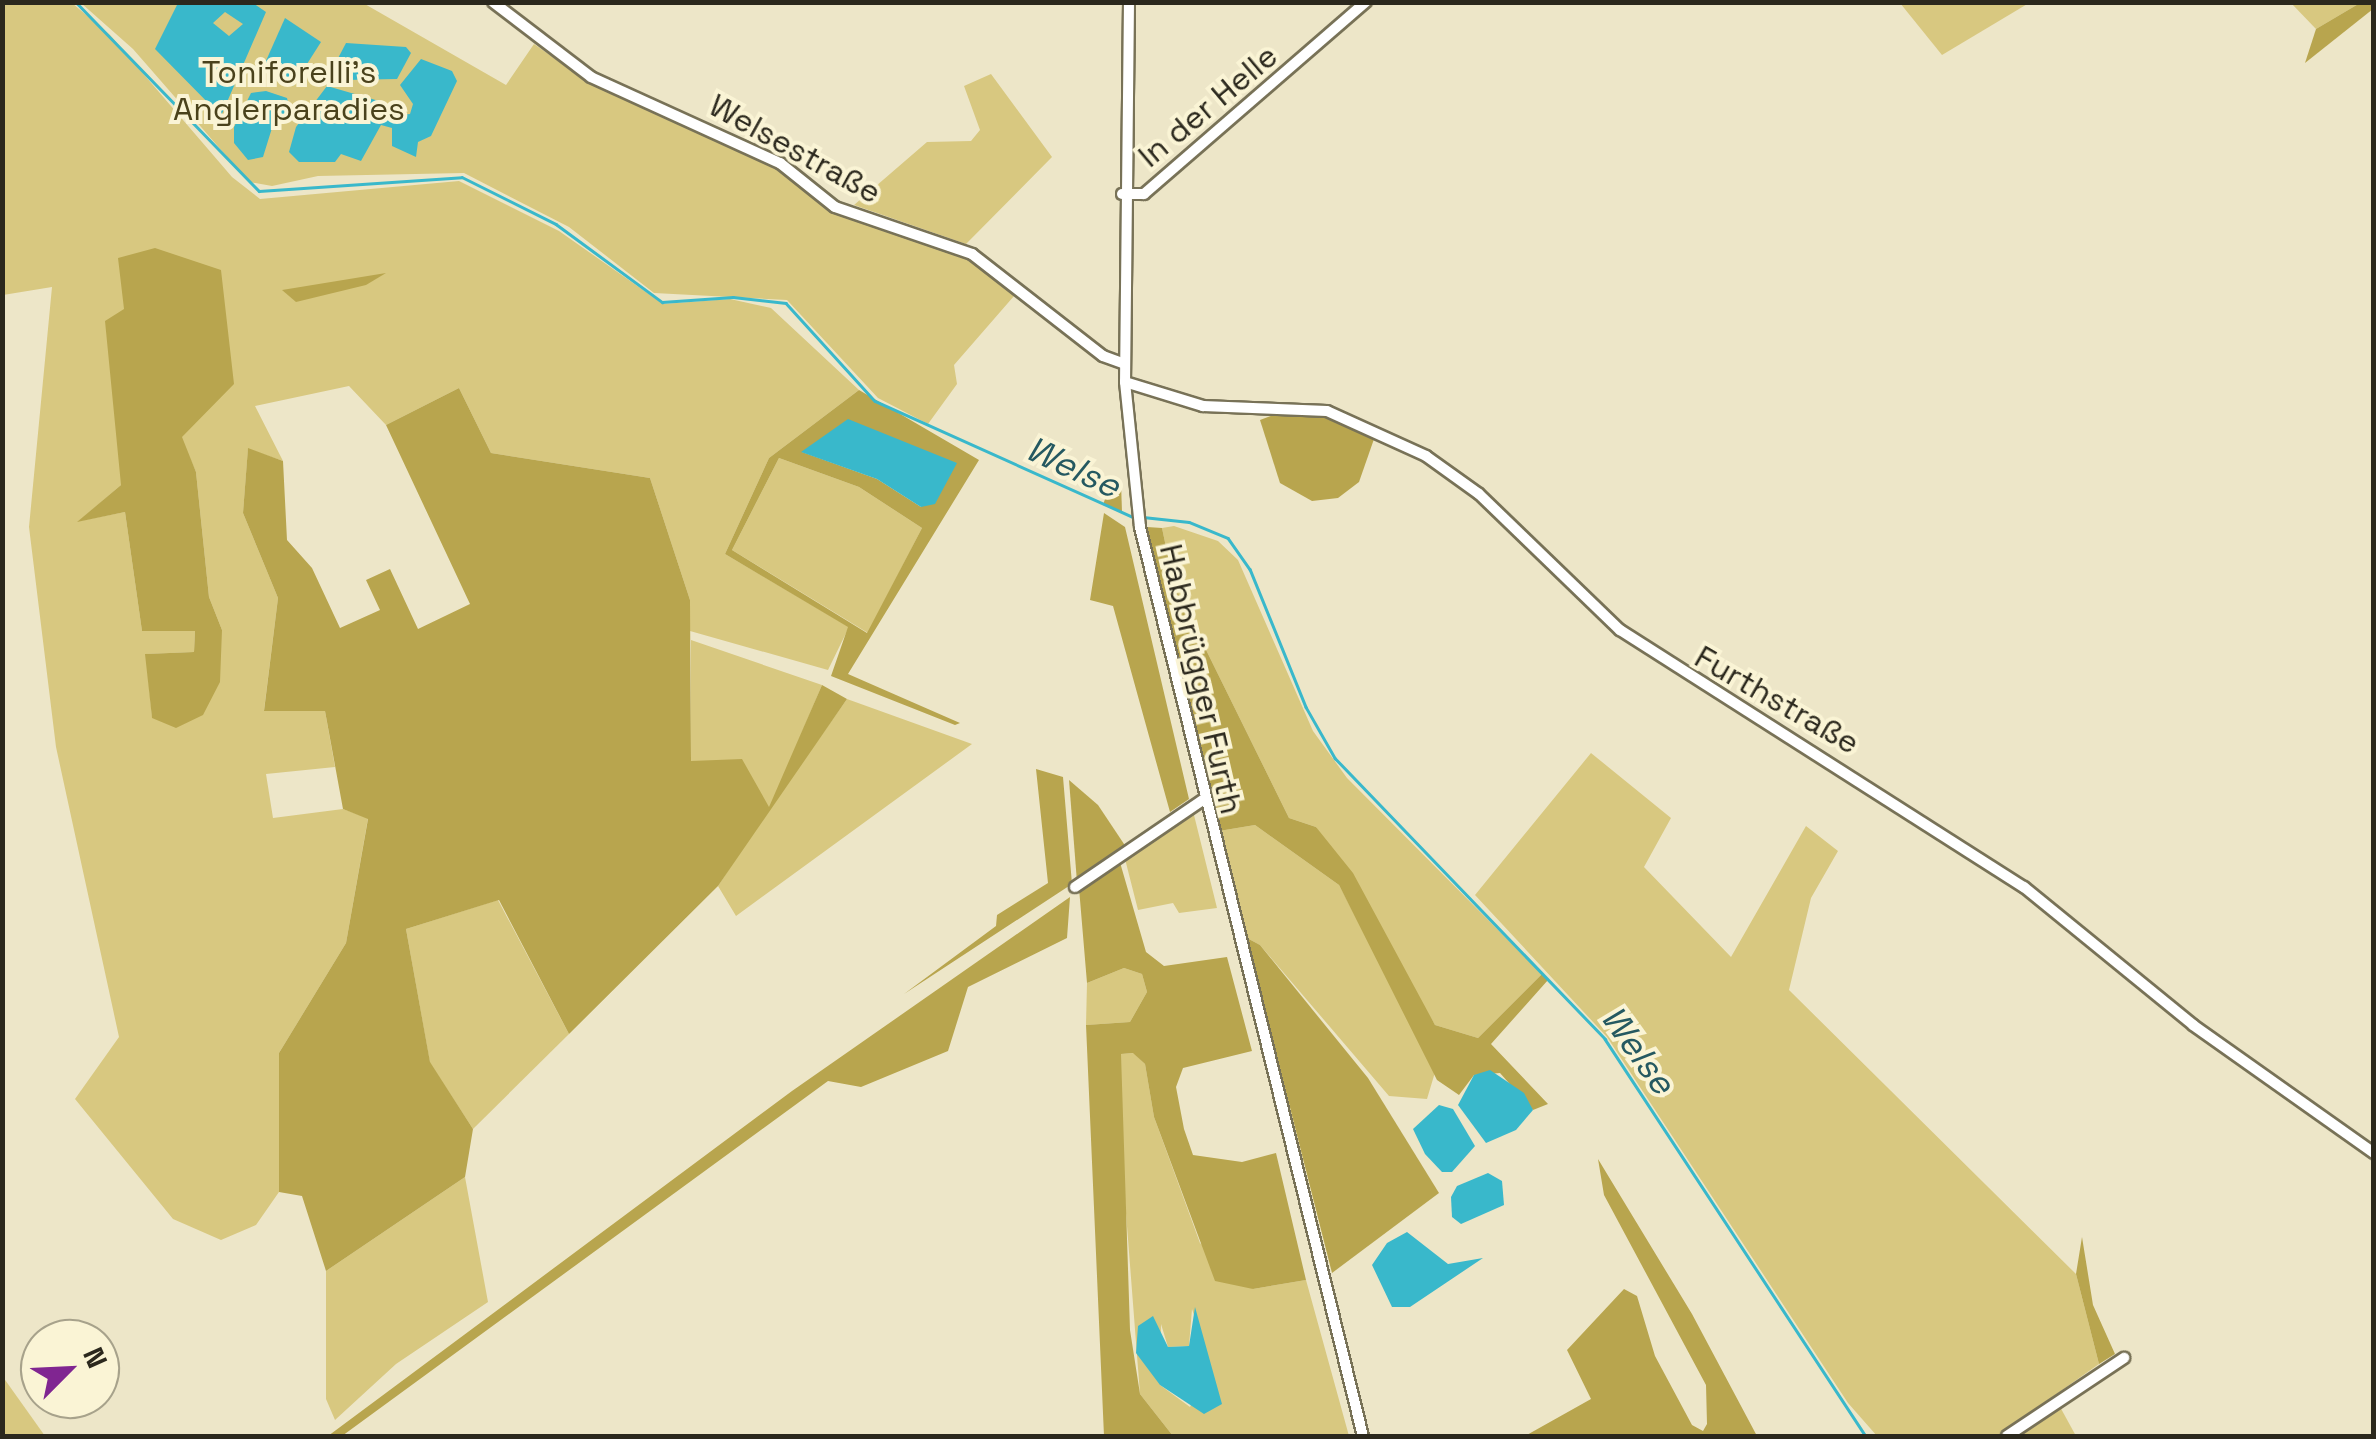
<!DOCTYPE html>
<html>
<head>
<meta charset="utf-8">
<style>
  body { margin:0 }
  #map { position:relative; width:2376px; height:1439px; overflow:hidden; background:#ede6c8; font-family:"Space Grotesk",sans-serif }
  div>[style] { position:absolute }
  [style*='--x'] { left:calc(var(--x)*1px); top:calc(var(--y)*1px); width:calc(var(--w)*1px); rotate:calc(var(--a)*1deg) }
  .green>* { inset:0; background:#d8c880 }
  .forest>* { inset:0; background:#b8a54e }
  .water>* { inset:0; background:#39b8cb }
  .stream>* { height:2.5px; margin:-1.25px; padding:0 1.25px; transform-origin:1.25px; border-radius:1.25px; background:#39b8cb }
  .roads { filter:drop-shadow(2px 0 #787257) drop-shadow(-2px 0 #787257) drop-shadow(0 2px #787257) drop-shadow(0 -2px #787257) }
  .minor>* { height:10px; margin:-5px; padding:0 5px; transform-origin:5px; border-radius:5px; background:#fff }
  span { translate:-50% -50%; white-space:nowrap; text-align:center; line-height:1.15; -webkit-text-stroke:8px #faf4d5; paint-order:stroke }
  .park-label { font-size:32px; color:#4a421c }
  .street-label { font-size:32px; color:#2b281d }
  .water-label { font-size:35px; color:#255961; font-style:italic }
  .frame { position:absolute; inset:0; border:5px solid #2b281d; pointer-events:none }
  .north { position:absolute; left:20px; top:1319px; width:100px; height:100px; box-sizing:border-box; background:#faf4d5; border:2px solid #a7a28b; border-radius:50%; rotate:66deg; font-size:28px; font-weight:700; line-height:40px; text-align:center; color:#2b281d }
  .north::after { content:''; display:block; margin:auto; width:35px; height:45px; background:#802591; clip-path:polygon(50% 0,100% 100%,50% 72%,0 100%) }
</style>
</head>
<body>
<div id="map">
  <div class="green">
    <div style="clip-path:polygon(evenodd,3px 3px,72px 3px,110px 35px,232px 177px,260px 199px,459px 181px,559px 231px,663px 304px,730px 299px,771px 308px,859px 390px,769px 458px,725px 554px,849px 627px,828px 670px,690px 631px,690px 600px,650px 478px,491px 453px,459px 388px,386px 425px,349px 386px,255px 406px,283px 461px,248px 449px,243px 513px,278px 598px,264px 710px,325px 711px,335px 767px,266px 774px,273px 818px,343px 809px,368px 818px,346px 943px,279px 1053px,279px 1192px,256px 1225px,221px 1240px,173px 1219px,75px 1099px,119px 1037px,56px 747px,29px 527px,52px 287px,3px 295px,3px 3px,124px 309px,196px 472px,209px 597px,222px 630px,152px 717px,146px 654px,194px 652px,195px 631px,142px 631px,125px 512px,79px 521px,121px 485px,124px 309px)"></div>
    <div style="clip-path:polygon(81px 3px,363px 3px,506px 85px,534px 44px,587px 81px,777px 169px,831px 211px,972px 257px,1014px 296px,954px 365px,957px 384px,928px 424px,878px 398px,787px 300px,654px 293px,569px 227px,464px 173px,318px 176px,272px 186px,249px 182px,133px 49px)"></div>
    <div style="clip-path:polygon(1900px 3px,2029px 3px,1942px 55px)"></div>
    <div style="clip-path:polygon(2291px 3px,2360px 3px,2316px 29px)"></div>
    <div style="clip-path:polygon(991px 74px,1052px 157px,966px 244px,854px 205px,927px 142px,971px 141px,980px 130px,964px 86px)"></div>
    <div style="clip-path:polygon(779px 458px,859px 487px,922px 528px,868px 633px,732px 550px)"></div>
    <div style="clip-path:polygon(1174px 526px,1218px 541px,1238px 560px,1313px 731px,1347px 778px,1542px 974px,1478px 1038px,1435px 1025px,1316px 827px,1289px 818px,1174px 585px,1162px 528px)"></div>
    <div style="clip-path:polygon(691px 640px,822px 685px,770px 808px,847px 699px,972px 744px,736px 916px,718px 886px,769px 808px,691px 761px)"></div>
    <div style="clip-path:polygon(1591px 753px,1671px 818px,1644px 867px,1731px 957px,1806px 826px,1838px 851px,1811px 898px,1789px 990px,2076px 1274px,2099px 1364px,1997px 1436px,1877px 1436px,1848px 1403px,1607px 1037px,1475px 895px)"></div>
    <div style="clip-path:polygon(1193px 811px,1217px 908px,1179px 913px,1173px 903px,1138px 910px,1124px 855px)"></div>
    <div style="clip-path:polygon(1255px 825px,1339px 885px,1436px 1069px,1427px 1099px,1389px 1096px,1260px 945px,1247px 938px,1219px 831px)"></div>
    <div style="clip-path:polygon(498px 900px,569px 1034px,473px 1129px,430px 1063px,406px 929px)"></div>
    <div style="clip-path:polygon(1124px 968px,1142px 974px,1147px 992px,1130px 1022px,1086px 1025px,1087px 983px)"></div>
    <div style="clip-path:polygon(evenodd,1134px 1053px,1145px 1064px,1154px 1117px,1200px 1243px,1253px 1289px,1306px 1280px,1349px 1436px,1173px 1436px,1140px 1394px,1118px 1110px,1120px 1054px,1134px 1053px,1192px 1309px,1210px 1365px,1190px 1407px,1160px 1385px,1161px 1324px,1168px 1347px,1189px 1346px,1192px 1309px)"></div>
    <div style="clip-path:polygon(465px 1177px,488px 1302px,396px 1364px,335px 1420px,326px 1399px,326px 1271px)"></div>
    <div style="clip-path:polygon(3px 1377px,45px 1436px,3px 1436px)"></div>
    <div style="clip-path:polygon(2059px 1405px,2076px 1436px,2014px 1436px)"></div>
  </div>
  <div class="forest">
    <div style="clip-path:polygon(2360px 3px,2373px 3px,2373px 9px,2305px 63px,2316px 29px)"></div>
    <div style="clip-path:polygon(155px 248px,221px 270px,234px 384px,182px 437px,196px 472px,209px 597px,222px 630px,220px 682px,203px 715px,176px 728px,152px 718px,145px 654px,194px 652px,195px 631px,142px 631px,125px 512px,77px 522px,121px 485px,105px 321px,124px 309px,118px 258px)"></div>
    <div style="clip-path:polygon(386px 273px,366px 285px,296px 302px,282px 290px)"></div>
    <div style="clip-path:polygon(459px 388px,491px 453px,650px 478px,690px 600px,691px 761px,742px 759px,769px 807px,822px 685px,847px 699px,718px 886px,569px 1034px,499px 900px,406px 929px,430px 1062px,473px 1129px,465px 1177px,326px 1271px,302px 1196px,279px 1192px,279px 1053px,346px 943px,368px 819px,343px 809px,325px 711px,264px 711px,278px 598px,243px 513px,248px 448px,283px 461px,287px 540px,312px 568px,340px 628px,380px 610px,366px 580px,390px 569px,418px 629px,470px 604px,386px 425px)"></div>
    <div style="clip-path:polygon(evenodd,859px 390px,979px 460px,848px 674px,960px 723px,955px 725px,831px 676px,848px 627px,725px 554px,769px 458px,859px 390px,802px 452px,956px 463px,921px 507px,877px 479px,802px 452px,859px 390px,779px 458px,859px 487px,922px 528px,867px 633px,732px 550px,779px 458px)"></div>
    <div style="clip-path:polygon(1295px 407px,1335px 413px,1374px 439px,1359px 482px,1338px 498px,1312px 501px,1280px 483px,1260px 420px)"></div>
    <div style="clip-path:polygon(1111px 481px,1121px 482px,1122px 512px,1103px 505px)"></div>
    <div style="clip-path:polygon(1104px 513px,1125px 527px,1189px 799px,1170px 812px,1113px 606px,1090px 600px)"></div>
    <div style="clip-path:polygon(1147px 527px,1162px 528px,1174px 585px,1289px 818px,1316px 827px,1353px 873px,1435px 1025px,1478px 1038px,1542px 974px,1548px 980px,1491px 1044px,1548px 1104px,1533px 1110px,1500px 1073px,1474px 1075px,1459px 1095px,1437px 1080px,1339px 885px,1255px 825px,1219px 831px)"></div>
    <div style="clip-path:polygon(1036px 769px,1063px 777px,1072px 884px,904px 994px,996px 926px,997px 915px,1048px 883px)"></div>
    <div style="clip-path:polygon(1069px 780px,1098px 805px,1126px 847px,1077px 882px)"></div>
    <div style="clip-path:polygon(1119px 859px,1146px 952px,1164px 966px,1227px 957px,1252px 1051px,1183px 1068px,1176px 1087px,1184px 1129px,1193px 1155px,1242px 1162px,1276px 1153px,1306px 1280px,1253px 1289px,1215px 1281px,1154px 1117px,1145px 1064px,1133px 1053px,1121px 1054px,1130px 1330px,1140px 1394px,1173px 1436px,1104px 1436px,1086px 1025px,1130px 1022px,1147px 992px,1142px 974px,1124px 968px,1087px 983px,1079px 888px)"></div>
    <div style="clip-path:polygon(1070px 897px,1067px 938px,968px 987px,948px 1051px,861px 1087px,828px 1081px,342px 1436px,328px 1436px,792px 1091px)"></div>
    <div style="clip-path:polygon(1247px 938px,1260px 945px,1368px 1078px,1439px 1193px,1332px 1273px)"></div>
    <div style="clip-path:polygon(1598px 1159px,1692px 1314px,1757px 1436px,1525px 1436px,1591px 1399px,1567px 1350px,1624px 1289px,1637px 1296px,1655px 1356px,1692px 1425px,1703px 1431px,1707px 1424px,1706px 1385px,1604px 1195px)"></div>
    <div style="clip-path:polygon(2082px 1237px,2093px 1305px,2115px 1354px,2099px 1364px,2076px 1274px)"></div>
  </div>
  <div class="water">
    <div style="clip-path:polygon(evenodd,178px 3px,253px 3px,266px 12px,221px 116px,155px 49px,178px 3px,225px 12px,243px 24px,229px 36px,213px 23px,225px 12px)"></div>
    <div style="clip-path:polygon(285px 18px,321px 42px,293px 86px,274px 79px,265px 63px)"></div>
    <div style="clip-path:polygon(346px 43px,406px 47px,411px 53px,397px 79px,345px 80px,335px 64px)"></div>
    <div style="clip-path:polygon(421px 59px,452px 71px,457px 81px,431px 136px,418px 142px,416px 157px,392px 146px,392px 128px,381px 125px,361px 161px,341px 154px,335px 162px,299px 162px,289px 152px,296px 127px,327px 86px,379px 101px,385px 117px,410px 114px,413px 104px,400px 85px)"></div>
    <div style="clip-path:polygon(266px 91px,287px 98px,290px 110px,272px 128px,263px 157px,248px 160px,234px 143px,234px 127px,251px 93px)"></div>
    <div style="clip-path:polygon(848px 419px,957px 463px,935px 504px,921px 507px,877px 479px,801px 452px)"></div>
    <div style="clip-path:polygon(1490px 1070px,1524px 1093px,1533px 1110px,1516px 1130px,1486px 1143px,1458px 1105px,1474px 1075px)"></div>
    <div style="clip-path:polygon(1439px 1105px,1453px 1109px,1475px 1146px,1452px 1172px,1442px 1172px,1425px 1154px,1413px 1129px)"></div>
    <div style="clip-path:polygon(1488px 1173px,1502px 1181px,1504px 1205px,1461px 1224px,1452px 1217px,1451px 1197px,1457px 1186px)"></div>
    <div style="clip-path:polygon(1407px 1232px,1448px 1264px,1483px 1258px,1410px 1307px,1392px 1307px,1372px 1265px,1387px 1243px)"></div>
    <div style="clip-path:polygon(1195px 1307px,1222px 1404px,1204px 1414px,1160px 1385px,1136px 1353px,1138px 1326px,1153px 1316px,1168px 1347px,1189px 1346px)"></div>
  </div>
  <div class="stream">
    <div style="--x:76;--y:2;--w:263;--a:45.9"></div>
    <div style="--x:259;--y:191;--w:203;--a:-3.9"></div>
    <div style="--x:462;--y:177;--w:105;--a:26.6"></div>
    <div style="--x:556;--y:224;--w:132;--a:36.3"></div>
    <div style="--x:662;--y:302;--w:71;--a:-4"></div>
    <div style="--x:733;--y:297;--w:53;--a:6.5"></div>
    <div style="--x:786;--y:303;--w:132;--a:47.8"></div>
    <div style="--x:875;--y:401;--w:285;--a:24.2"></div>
    <div style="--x:1143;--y:517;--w:46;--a:6.2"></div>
    <div style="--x:1189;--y:522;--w:42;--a:22.3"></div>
    <div style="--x:1228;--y:538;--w:38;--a:55"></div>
    <div style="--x:1250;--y:569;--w:149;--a:67.9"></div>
    <div style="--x:1306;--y:707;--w:59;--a:60.4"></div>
    <div style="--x:1335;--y:758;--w:390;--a:46.1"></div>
    <div style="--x:1605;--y:1039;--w:475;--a:56.7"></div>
  </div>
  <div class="roads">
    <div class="minor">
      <div style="--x:493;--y:2;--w:123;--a:37.4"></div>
      <div style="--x:591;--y:77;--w:208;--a:24.5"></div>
      <div style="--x:780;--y:163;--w:70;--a:38.7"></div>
      <div style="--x:835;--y:207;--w:145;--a:18.9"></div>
      <div style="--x:972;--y:254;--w:166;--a:37.9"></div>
      <div style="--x:1103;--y:356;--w:23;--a:20"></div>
      <div style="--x:1129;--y:2;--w:380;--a:90.6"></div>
      <div style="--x:1125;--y:382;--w:146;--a:84.1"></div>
      <div style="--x:1140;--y:527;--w:936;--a:76.22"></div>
      <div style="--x:1122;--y:194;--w:22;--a:0"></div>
      <div style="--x:1144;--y:194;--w:294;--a:-40.9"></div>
      <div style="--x:1125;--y:382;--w:82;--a:17.1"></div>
      <div style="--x:1203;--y:406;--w:124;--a:2.3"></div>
      <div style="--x:1327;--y:411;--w:109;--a:24.4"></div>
      <div style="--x:1426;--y:456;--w:65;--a:35.6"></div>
      <div style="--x:1479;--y:494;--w:196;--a:44"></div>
      <div style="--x:1620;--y:630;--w:479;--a:32.5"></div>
      <div style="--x:2024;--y:887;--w:218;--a:39.2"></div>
      <div style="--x:2193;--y:1025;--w:222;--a:35.3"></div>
      <div style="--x:1075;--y:887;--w:156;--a:-34.3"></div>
      <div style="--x:2007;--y:1436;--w:141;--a:-33.7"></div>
    </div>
  </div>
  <div class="park-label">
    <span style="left:289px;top:91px">Toniforelli's<br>Anglerparadies</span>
  </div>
  <div class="street-label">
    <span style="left:1208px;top:106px;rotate:-40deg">In der Helle</span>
    <span style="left:795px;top:149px;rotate:29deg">Welsestraße</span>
    <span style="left:1201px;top:679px;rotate:77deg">Habbrügger Furth</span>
    <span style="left:1777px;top:700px;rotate:30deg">Furthstraße</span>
  </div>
  <div class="water-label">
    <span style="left:1073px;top:467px;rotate:25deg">Welse</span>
    <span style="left:1638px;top:1050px;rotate:54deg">Welse</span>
  </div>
  <div class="frame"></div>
  <div class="north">N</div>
</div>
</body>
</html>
